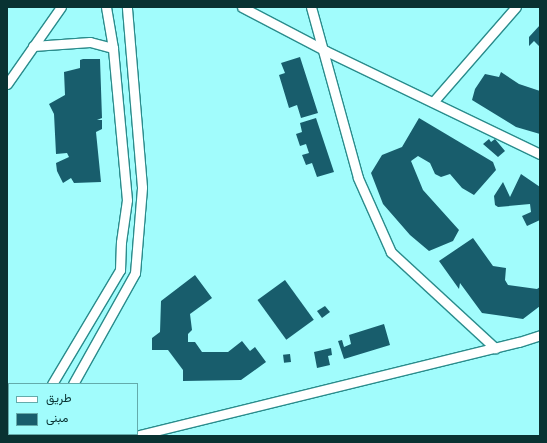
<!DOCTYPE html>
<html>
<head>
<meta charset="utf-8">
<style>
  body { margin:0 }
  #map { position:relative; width:547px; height:443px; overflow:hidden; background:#a1fcfc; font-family:Merriweather,Vazirmatn,serif }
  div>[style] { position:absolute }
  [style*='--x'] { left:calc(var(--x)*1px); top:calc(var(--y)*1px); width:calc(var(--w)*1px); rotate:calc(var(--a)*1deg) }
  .building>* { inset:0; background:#185d6c; transform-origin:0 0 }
  .roads { filter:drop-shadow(1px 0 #2a8c8c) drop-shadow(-1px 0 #2a8c8c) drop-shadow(0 1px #2a8c8c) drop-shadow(0 -1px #2a8c8c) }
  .minor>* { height:9px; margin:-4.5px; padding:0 4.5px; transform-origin:4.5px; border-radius:4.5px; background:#fff }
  span { translate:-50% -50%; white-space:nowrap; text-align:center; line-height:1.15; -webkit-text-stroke:4px #a1fcfc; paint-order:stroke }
  .frame { position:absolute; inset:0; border:8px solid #093232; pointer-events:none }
  .legend { position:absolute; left:8px; top:383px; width:130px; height:52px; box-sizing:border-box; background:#a1fcfc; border:1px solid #64abab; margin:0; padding:5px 7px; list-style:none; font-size:12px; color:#093232 }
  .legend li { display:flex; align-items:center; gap:8px; height:20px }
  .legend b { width:20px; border:1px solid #64abab }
</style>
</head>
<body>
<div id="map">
  <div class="building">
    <div style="clip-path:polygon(540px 25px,540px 47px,534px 41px,529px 46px,529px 37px)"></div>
    <div style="clip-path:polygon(300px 57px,318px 113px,301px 118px,297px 105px,289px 108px,279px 75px,285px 73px,281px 63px)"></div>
    <div style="clip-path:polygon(83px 59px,100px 59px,102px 118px,97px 120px,102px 120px,102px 129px,96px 132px,101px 182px,74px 183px,71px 178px,63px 183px,57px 171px,56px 163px,69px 157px,67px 153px,56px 154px,54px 114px,49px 104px,65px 95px,64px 72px,80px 68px,80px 60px)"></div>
    <div style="clip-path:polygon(501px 72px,519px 84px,540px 91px,540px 134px,516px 127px,472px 100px,475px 89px,485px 74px,499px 77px)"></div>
    <div style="clip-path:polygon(316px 118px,334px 172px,317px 177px,312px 163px,306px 165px,302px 155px,309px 153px,306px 144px,300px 146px,296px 134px,302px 132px,300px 123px)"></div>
    <div style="clip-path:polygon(419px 118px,493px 162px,496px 170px,474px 195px,462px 188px,450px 174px,441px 177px,435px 174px,430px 163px,418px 156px,411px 161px,423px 190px,459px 230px,453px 241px,429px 251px,410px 235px,383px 204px,371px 173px,382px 155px,402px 147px)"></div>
    <div style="clip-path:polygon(489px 139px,491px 142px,495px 139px,505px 151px,498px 157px,483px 144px)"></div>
    <div style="clip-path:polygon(521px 174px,540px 187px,540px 220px,527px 226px,522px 216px,531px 212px,530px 204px,498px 207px,495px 205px,494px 196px,503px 182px,510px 197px)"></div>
    <div style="clip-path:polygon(473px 238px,493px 266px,506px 268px,505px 280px,508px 285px,537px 289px,540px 287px,540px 306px,523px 319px,482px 313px,460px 283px,459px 289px,439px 261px)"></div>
    <div style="clip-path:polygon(195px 275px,212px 298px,190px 314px,192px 330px,188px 334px,188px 342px,195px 342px,202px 352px,228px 352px,242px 341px,250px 351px,255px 347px,266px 362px,241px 380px,183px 381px,183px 370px,168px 350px,152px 350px,152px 338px,160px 332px,161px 301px)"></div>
    <div style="left:285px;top:280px;width:49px;height:34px;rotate:54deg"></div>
    <div style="clip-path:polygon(325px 306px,330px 312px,322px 318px,317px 311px)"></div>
    <div style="clip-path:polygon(384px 324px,390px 345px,344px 359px,338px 341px,342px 340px,344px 347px,351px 344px,349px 335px)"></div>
    <div style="clip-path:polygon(331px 348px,332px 355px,328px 356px,330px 365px,317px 368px,314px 352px)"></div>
    <div style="left:290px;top:354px;width:8px;height:7px;rotate:83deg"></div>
  </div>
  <div class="roads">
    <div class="minor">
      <div style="--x:242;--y:7;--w:93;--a:27.7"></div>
      <div style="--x:324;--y:50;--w:240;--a:25.7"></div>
      <div style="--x:311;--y:7;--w:177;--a:74.6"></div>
      <div style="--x:358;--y:178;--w:81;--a:66"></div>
      <div style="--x:391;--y:252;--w:142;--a:42.7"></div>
      <div style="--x:33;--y:46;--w:57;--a:-4"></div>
      <div style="--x:90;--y:42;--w:24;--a:15"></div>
      <div style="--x:7;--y:84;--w:94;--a:-55"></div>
      <div style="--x:433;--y:102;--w:126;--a:-48.9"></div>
      <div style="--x:52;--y:384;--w:133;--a:-59.2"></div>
      <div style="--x:120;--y:270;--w:28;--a:-88"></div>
      <div style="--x:121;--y:242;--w:42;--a:-81.9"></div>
      <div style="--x:127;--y:200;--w:153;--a:-95.3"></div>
      <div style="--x:113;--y:48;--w:42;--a:-99.7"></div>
      <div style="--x:73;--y:384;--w:127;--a:-60.8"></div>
      <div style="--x:135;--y:273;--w:86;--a:-85.3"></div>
      <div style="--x:142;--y:187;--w:181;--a:-94.8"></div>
      <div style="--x:7;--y:425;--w:2;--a:-27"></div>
      <div style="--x:32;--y:434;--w:3;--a:45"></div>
      <div style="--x:45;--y:436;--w:2;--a:-63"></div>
      <div style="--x:135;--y:436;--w:395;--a:-13.8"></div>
      <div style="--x:519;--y:342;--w:22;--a:-18"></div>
    </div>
  </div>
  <div class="frame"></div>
  <ul class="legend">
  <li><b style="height:5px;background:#fff"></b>طريق</li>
  <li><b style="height:11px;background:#185d6c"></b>مبنى</li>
  </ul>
</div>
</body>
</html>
